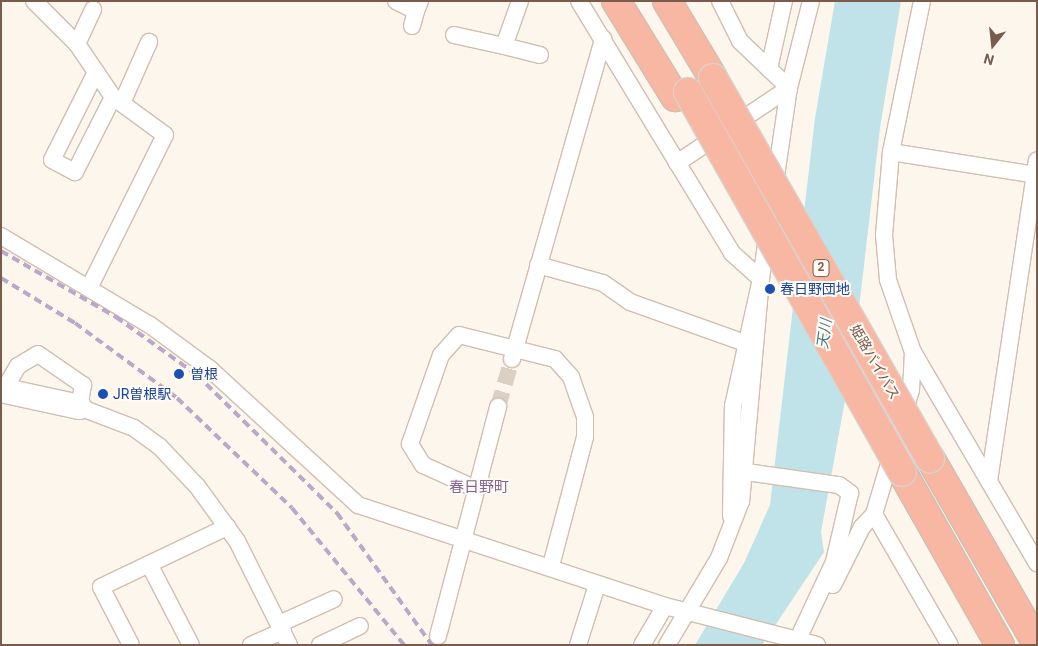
<!DOCTYPE html>
<html>
<head>
<meta charset="utf-8">
<style>
  body { margin:0 }
  #map { position:relative; width:1038px; height:646px; overflow:hidden; background:#fdf6ec; font-family:Roboto,"Noto Sans JP",sans-serif }
  div>[style] { position:absolute }
  [style*='--x'] { left:calc(var(--x)*1px); top:calc(var(--y)*1px); width:calc(var(--w)*1px); rotate:calc(var(--a)*1deg) }
  .water>* { inset:0; background:#bfe3e8 }
  .street-tunnel>* { height:16px; margin-top:-8px; transform-origin:0; background:repeating-linear-gradient(90deg,#dcd0c4 0 16px,transparent 0 24px) }
  .roads { filter:drop-shadow(1px 0 #d1beb0) drop-shadow(-1px 0 #d1beb0) drop-shadow(0 1px #d1beb0) drop-shadow(0 -1px #d1beb0) }
  .street>* { height:16px; margin:-8px; padding:0 8px; transform-origin:8px; border-radius:8px; background:#fff }
  .secondary>* { height:24px; margin:-12px; padding:0 12px; transform-origin:12px; border-radius:12px; background:#fff }
  .highway>* { height:28px; margin:-14px; padding:0 14px; transform-origin:14px; border-radius:14px; background:#f7b7a3 }
  .rail>* { height:4px; margin-top:-2px; transform-origin:0; background:repeating-linear-gradient(90deg,#b9a8c9 0 8px,transparent 0 13px) }
  .bridges { filter:drop-shadow(1px 0 #dad1cd) drop-shadow(-1px 0 #dad1cd) drop-shadow(0 1px #dad1cd) drop-shadow(0 -1px #dad1cd) }
  .highway-bridge>* { height:28px; margin:-14px; padding:0 14px; transform-origin:14px; border-radius:14px; background:#f7b7a3 }
  .dots>* { width:14px; height:14px; translate:-50% -50%; box-sizing:border-box; border:2px solid #fffaf3; border-radius:50% }
  span { translate:-50% -50%; white-space:nowrap; text-align:center; line-height:1.15; -webkit-text-stroke:4px #fffaf3; paint-order:stroke }
  .shield-label span { padding:1px 4px; background:#fffaf3; border:1px solid; border-radius:4px; -webkit-text-stroke-width:0 }
  .shield-label { font-size:12px; color:#7a5c4d; font-weight:700 }
  .transit-label { font-size:14px; color:#164399 }
  .left { translate:0 -50%; text-align:left }
  .street-label { font-size:14px; color:#7a5c4d }
  .water-label { font-size:15px; color:#437c86; font-style:italic }
  .neighbourhood-label { font-size:15px; color:#846695 }
  .frame { position:absolute; inset:0; border:2px solid #7a5c4d; pointer-events:none }
  .north { position:absolute; left:968px; top:20px; width:50px; height:50px; -webkit-text-stroke:4px #fffaf3; paint-order:stroke; rotate:196deg; font-size:14px; font-weight:700; line-height:20px; text-align:center; color:#7a5c4d }
  .north::after { content:''; display:block; margin:auto; width:18px; height:22px; background:#7a5c4d; clip-path:polygon(50% 0,100% 100%,50% 72%,0 100%) }
</style>
</head>
<body>
<div id="map">
  <div class="water">
    <div style="clip-path:polygon(835px 1px,901px 1px,880px 128px,854px 351px,821px 532px,824px 552px,762px 645px,695px 645px,744px 563px,770px 505px,815px 118px)"></div>
  </div>
  <div class="street-tunnel">
    <div style="--x:498;--y:407;--w:50;--a:-73.7"></div>
  </div>
  <div class="roads">
    <div class="street">
      <div style="--x:34;--y:1;--w:61;--a:45"></div>
      <div style="--x:77;--y:44;--w:64;--a:55.8"></div>
      <div style="--x:113;--y:97;--w:64;--a:36.2"></div>
      <div style="--x:165;--y:135;--w:171;--a:116.4"></div>
      <div style="--x:396;--y:1;--w:22;--a:27"></div>
      <div style="--x:416;--y:11;--w:11;--a:-68"></div>
      <div style="--x:579;--y:1;--w:295;--a:58.7"></div>
      <div style="--x:732;--y:253;--w:39;--a:42"></div>
      <div style="--x:761;--y:279;--w:223;--a:95.1"></div>
      <div style="--x:741;--y:501;--w:61;--a:111.1"></div>
      <div style="--x:719;--y:558;--w:101;--a:120.9"></div>
      <div style="--x:720;--y:1;--w:45;--a:63.4"></div>
      <div style="--x:740;--y:41;--w:68;--a:43.8"></div>
      <div style="--x:922;--y:1;--w:154;--a:101.6"></div>
      <div style="--x:891;--y:152;--w:83;--a:94.8"></div>
      <div style="--x:884;--y:235;--w:45;--a:84.9"></div>
      <div style="--x:888;--y:280;--w:76;--a:70.9"></div>
      <div style="--x:913;--y:352;--w:245;--a:59.6"></div>
      <div style="--x:412;--y:26;--w:16;--a:-75"></div>
      <div style="--x:454;--y:35;--w:51;--a:12.4"></div>
      <div style="--x:504;--y:46;--w:48;--a:-70.4"></div>
      <div style="--x:77;--y:44;--w:38;--a:-65"></div>
      <div style="--x:504;--y:46;--w:37;--a:14"></div>
      <div style="--x:769;--y:69;--w:70;--a:-77.6"></div>
      <div style="--x:96;--y:72;--w:98;--a:116.6"></div>
      <div style="--x:52;--y:160;--w:26;--a:28"></div>
      <div style="--x:75;--y:172;--w:84;--a:-63.1"></div>
      <div style="--x:122;--y:103;--w:67;--a:-66.1"></div>
      <div style="--x:891;--y:152;--w:148;--a:9"></div>
      <div style="--x:677;--y:163;--w:135;--a:-33.8"></div>
      <div style="--x:1;--y:236;--w:174;--a:30.9"></div>
      <div style="--x:150;--y:325;--w:74;--a:36.3"></div>
      <div style="--x:210;--y:369;--w:201;--a:42.6"></div>
      <div style="--x:358;--y:505;--w:323;--a:18.2"></div>
      <div style="--x:665;--y:606;--w:157;--a:14.4"></div>
      <div style="--x:538;--y:265;--w:67;--a:15.5"></div>
      <div style="--x:603;--y:283;--w:33;--a:35"></div>
      <div style="--x:630;--y:302;--w:122;--a:19.6"></div>
      <div style="--x:913;--y:352;--w:38;--a:93"></div>
      <div style="--x:911;--y:390;--w:129;--a:106.6"></div>
      <div style="--x:874;--y:514;--w:151;--a:59.9"></div>
      <div style="--x:512;--y:359;--w:333;--a:-74.1"></div>
      <div style="--x:4;--y:390;--w:28;--a:-60"></div>
      <div style="--x:18;--y:366;--w:23;--a:-31"></div>
      <div style="--x:38;--y:354;--w:55;--a:34.6"></div>
      <div style="--x:83;--y:385;--w:22;--a:100"></div>
      <div style="--x:79;--y:407;--w:59;--a:20.9"></div>
      <div style="--x:134;--y:428;--w:31;--a:36"></div>
      <div style="--x:159;--y:446;--w:55;--a:46.5"></div>
      <div style="--x:197;--y:486;--w:68;--a:54"></div>
      <div style="--x:237;--y:541;--w:116;--a:63.4"></div>
      <div style="--x:746;--y:472;--w:94;--a:8"></div>
      <div style="--x:839;--y:485;--w:14;--a:36"></div>
      <div style="--x:850;--y:493;--w:71;--a:103.1"></div>
      <div style="--x:834;--y:562;--w:87;--a:115.1"></div>
      <div style="--x:989;--y:481;--w:324;--a:-81.5"></div>
      <div style="--x:476;--y:489;--w:58;--a:-155.6"></div>
      <div style="--x:423;--y:465;--w:25;--a:-122"></div>
      <div style="--x:410;--y:444;--w:94;--a:-70.8"></div>
      <div style="--x:441;--y:355;--w:27;--a:-48"></div>
      <div style="--x:459;--y:335;--w:99;--a:14"></div>
      <div style="--x:555;--y:359;--w:24;--a:48"></div>
      <div style="--x:571;--y:377;--w:42;--a:70.7"></div>
      <div style="--x:585;--y:417;--w:20;--a:90"></div>
      <div style="--x:585;--y:437;--w:133;--a:104.8"></div>
      <div style="--x:731;--y:516;--w:110;--a:-89"></div>
      <div style="--x:733;--y:406;--w:130;--a:-77.6"></div>
      <div style="--x:761;--y:279;--w:193;--a:-81.7"></div>
      <div style="--x:789;--y:88;--w:90;--a:-75.8"></div>
      <div style="--x:149;--y:564;--w:91;--a:62.6"></div>
      <div style="--x:833;--y:585;--w:65;--a:-63.4"></div>
      <div style="--x:862;--y:527;--w:18;--a:-47"></div>
      <div style="--x:279;--y:624;--w:60;--a:-24.4"></div>
      <div style="--x:438;--y:636;--w:237;--a:-75.3"></div>
      <div style="--x:131;--y:645;--w:65;--a:-117.3"></div>
      <div style="--x:101;--y:587;--w:140;--a:-25.5"></div>
      <div style="--x:251;--y:645;--w:35;--a:-24"></div>
      <div style="--x:320;--y:645;--w:44;--a:-25.4"></div>
      <div style="--x:578;--y:645;--w:63;--a:-72.4"></div>
      <div style="--x:642;--y:645;--w:45;--a:-59.5"></div>
    </div>
    <div class="secondary">
      <div style="--x:1;--y:390;--w:80;--a:12.3"></div>
    </div>
    <div class="highway">
      <div style="--x:616;--y:1;--w:113;--a:58.4"></div>
      <div style="--x:667;--y:1;--w:90;--a:59.1"></div>
      <div style="--x:930;--y:458;--w:215;--a:60.1"></div>
      <div style="--x:902;--y:472;--w:199;--a:60.5"></div>
    </div>
  </div>
  <div class="rail">
    <div style="--x:1;--y:251;--w:133;--a:29.9"></div>
    <div style="--x:116;--y:317;--w:100;--a:35.6"></div>
    <div style="--x:197;--y:375;--w:197;--a:44.6"></div>
    <div style="--x:337;--y:513;--w:163;--a:54.3"></div>
    <div style="--x:1;--y:278;--w:87;--a:31.3"></div>
    <div style="--x:75;--y:323;--w:127;--a:36.3"></div>
    <div style="--x:177;--y:398;--w:159;--a:43.7"></div>
    <div style="--x:292;--y:508;--w:177;--a:50.7"></div>
  </div>
  <div class="bridges">
    <div class="highway-bridge">
      <div style="--x:713;--y:78;--w:438;--a:60.3"></div>
      <div style="--x:688;--y:92;--w:436;--a:60.6"></div>
    </div>
  </div>
  <div class="dots">
    <div style="left:770px;top:289px;background:#1a4fb4"></div>
    <div style="left:179px;top:374px;background:#1a4fb4"></div>
    <div style="left:103px;top:394px;background:#1a4fb4"></div>
  </div>
  <div class="shield-label">
    <span style="left:821px;top:268px">2</span>
  </div>
  <div class="transit-label">
    <span class="left" style="left:780px;top:289px">春日野団地</span>
    <span class="left" style="left:190px;top:374px">曽根</span>
    <span class="left" style="left:113px;top:394px">JR曽根駅</span>
  </div>
  <div class="street-label">
    <span style="left:875px;top:362px;rotate:60deg">姫路バイパス</span>
  </div>
  <div class="water-label">
    <span style="left:825px;top:334px;rotate:-82deg">天川</span>
  </div>
  <div class="neighbourhood-label">
    <span style="left:479px;top:488px">春日野町</span>
  </div>
  <div class="frame"></div>
  <div class="north">N</div>
</div>
</body>
</html>
